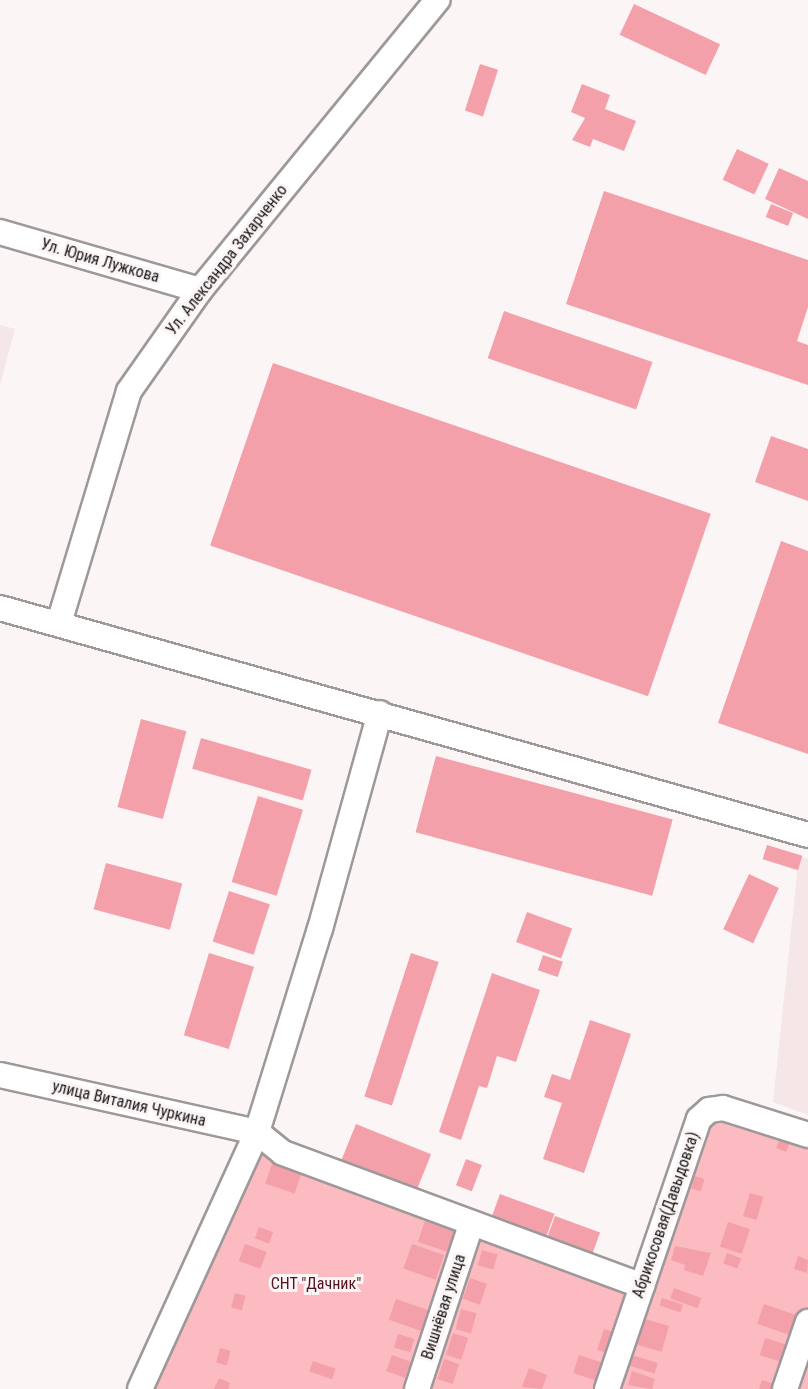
<!DOCTYPE html>
<html>
<head>
<meta charset="utf-8">
<style>
  body { margin:0 }
  #map { position:relative; width:808px; height:1389px; overflow:hidden; background:#fcf5f6; font-family:"Roboto Condensed",sans-serif }
  div>[style] { position:absolute }
  [style*='--x'] { left:calc(var(--x)*1px); top:calc(var(--y)*1px); width:calc(var(--w)*1px); rotate:calc(var(--a)*1deg) }
  .built>* { inset:0; background:#f5e6e7 }
  .green>* { inset:0; background:#fcbac1 }
  .building>* { inset:0; background:#f4a0aa; transform-origin:0 0 }
  .roads { filter:drop-shadow(2px 0 #9e9899) drop-shadow(-2px 0 #9e9899) drop-shadow(0 2px #9e9899) drop-shadow(0 -2px #9e9899) }
  .minor>* { height:24px; margin:-12px; padding:0 12px; transform-origin:12px; border-radius:12px; background:#fff }
  span { translate:-50% -50%; white-space:nowrap; text-align:center; line-height:1.15; -webkit-text-stroke:6px #fcf5f6; paint-order:stroke }
  .street-label { font-size:16px; color:#181616 }
  .park-label { font-size:16px; color:#521321 }
</style>
</head>
<body>
<div id="map">
  <div class="built">
    <div style="clip-path:polygon(0 325px,15px 329px,0 385px)"></div>
    <div style="clip-path:polygon(799px 856px,808px 859px,808px 1115px,773px 1102px)"></div>
  </div>
  <div class="green">
    <div style="clip-path:polygon(724px 1117px,808px 1140px,808px 1389px,154px 1389px,259px 1151px,647px 1291px,706px 1122px)"></div>
  </div>
  <div class="building">
    <div style="left:634px;top:4px;width:95px;height:34px;rotate:25deg"></div>
    <div style="left:480px;top:64px;width:19px;height:49px;rotate:18deg"></div>
    <div style="clip-path:polygon(582px 84px,610px 95px,605px 109px,636px 121px,624px 151px,593px 139px,590px 147px,572px 140px,585px 118px,571px 112px)"></div>
    <div style="left:737px;top:149px;width:35px;height:34px;rotate:25deg"></div>
    <div style="clip-path:polygon(779px 168px,808px 181px,808px 219px,765px 199px)"></div>
    <div style="clip-path:polygon(604px 191px,808px 260px,808px 307px,797px 341px,808px 345px,808px 385px,566px 304px)"></div>
    <div style="left:771px;top:204px;width:24px;height:14px;rotate:22deg"></div>
    <div style="left:504px;top:311px;width:157px;height:50px;rotate:19deg"></div>
    <div style="left:273px;top:363px;width:463px;height:193px;rotate:19deg"></div>
    <div style="clip-path:polygon(771px 436px,808px 449px,808px 501px,755px 482px)"></div>
    <div style="clip-path:polygon(781px 541px,808px 551px,808px 754px,718px 723px)"></div>
    <div style="left:141px;top:719px;width:47px;height:91px;rotate:15deg"></div>
    <div style="left:201px;top:738px;width:115px;height:32px;rotate:16deg"></div>
    <div style="left:436px;top:756px;width:245px;height:79px;rotate:15deg"></div>
    <div style="left:258px;top:796px;width:47px;height:90px;rotate:17deg"></div>
    <div style="left:767px;top:845px;width:37px;height:15px;rotate:17deg"></div>
    <div style="left:106px;top:863px;width:79px;height:48px;rotate:15deg"></div>
    <div style="left:749px;top:874px;width:33px;height:61px;rotate:25deg"></div>
    <div style="left:229px;top:891px;width:43px;height:53px;rotate:18deg"></div>
    <div style="left:527px;top:912px;width:48px;height:32px;rotate:20deg"></div>
    <div style="left:209px;top:953px;width:47px;height:86px;rotate:17deg"></div>
    <div style="left:411px;top:953px;width:29px;height:151px;rotate:18deg"></div>
    <div style="left:543px;top:955px;width:21px;height:16px;rotate:19deg"></div>
    <div style="clip-path:polygon(492px 973px,540px 990px,516px 1062px,497px 1056px,487px 1088px,479px 1086px,461px 1140px,439px 1132px)"></div>
    <div style="clip-path:polygon(590px 1020px,631px 1034px,584px 1173px,543px 1159px,562px 1103px,544px 1097px,552px 1074px,570px 1080px)"></div>
    <div style="left:356px;top:1124px;width:81px;height:40px;rotate:22deg"></div>
    <div style="left:782px;top:1133px;width:11px;height:16px;rotate:22deg"></div>
    <div style="left:274px;top:1158px;width:31px;height:27px;rotate:19deg"></div>
    <div style="left:466px;top:1159px;width:17px;height:28px;rotate:21deg"></div>
    <div style="left:695px;top:1176px;width:10px;height:13px;rotate:17deg"></div>
    <div style="left:750px;top:1193px;width:14px;height:24px;rotate:17deg"></div>
    <div style="left:500px;top:1194px;width:58px;height:25px;rotate:20deg"></div>
    <div style="left:555px;top:1216px;width:48px;height:27px;rotate:20deg"></div>
    <div style="left:425px;top:1221px;width:37px;height:22px;rotate:19deg"></div>
    <div style="left:728px;top:1222px;width:23px;height:26px;rotate:18deg"></div>
    <div style="left:259px;top:1227px;width:15px;height:12px;rotate:20deg"></div>
    <div style="left:245px;top:1244px;width:23px;height:18px;rotate:20deg"></div>
    <div style="left:412px;top:1244px;width:34px;height:26px;rotate:19deg"></div>
    <div style="clip-path:polygon(675px 1246px,711px 1253px,703px 1276px,684px 1270px,685px 1265px,671px 1260px)"></div>
    <div style="left:482px;top:1250px;width:16px;height:16px;rotate:15deg"></div>
    <div style="left:727px;top:1253px;width:15px;height:11px;rotate:20deg"></div>
    <div style="clip-path:polygon(798px 1256px,808px 1260px,807px 1273px,794px 1269px)"></div>
    <div style="left:470px;top:1278px;width:18px;height:22px;rotate:19deg"></div>
    <div style="left:674px;top:1288px;width:29px;height:11px;rotate:20deg"></div>
    <div style="left:235px;top:1293px;width:11px;height:15px;rotate:15deg"></div>
    <div style="left:662px;top:1298px;width:22px;height:8px;rotate:18deg"></div>
    <div style="left:396px;top:1299px;width:42px;height:22px;rotate:19deg"></div>
    <div style="left:764px;top:1304px;width:36px;height:21px;rotate:19deg"></div>
    <div style="left:461px;top:1309px;width:16px;height:21px;rotate:15deg"></div>
    <div style="left:645px;top:1319px;width:25px;height:27px;rotate:16deg"></div>
    <div style="left:604px;top:1329px;width:16px;height:22px;rotate:18deg"></div>
    <div style="left:453px;top:1333px;width:16px;height:23px;rotate:18deg"></div>
    <div style="left:398px;top:1334px;width:17px;height:14px;rotate:17deg"></div>
    <div style="left:765px;top:1338px;width:27px;height:18px;rotate:17deg"></div>
    <div style="left:220px;top:1348px;width:11px;height:15px;rotate:15deg"></div>
    <div style="left:392px;top:1355px;width:20px;height:17px;rotate:20deg"></div>
    <div style="left:579px;top:1355px;width:29px;height:19px;rotate:18deg"></div>
    <div style="left:632px;top:1355px;width:27px;height:11px;rotate:17deg"></div>
    <div style="left:444px;top:1359px;width:16px;height:21px;rotate:18deg"></div>
    <div style="left:313px;top:1361px;width:24px;height:11px;rotate:19deg"></div>
    <div style="clip-path:polygon(529px 1368px,547px 1375px,542px 1389px,522px 1387px)"></div>
    <div style="clip-path:polygon(632px 1371px,655px 1379px,652px 1389px,628px 1385px)"></div>
    <div style="clip-path:polygon(219px 1378px,230px 1383px,228px 1389px,214px 1389px)"></div>
    <div style="clip-path:polygon(762px 1380px,774px 1384px,773px 1389px,759px 1389px)"></div>
  </div>
  <div class="roads">
    <div class="minor">
      <div style="--x:0;--y:232;--w:208;--a:16.2"></div>
      <div style="--x:0;--y:608;--w:839;--a:15.69"></div>
      <div style="--x:59;--y:623;--w:242;--a:-73.2"></div>
      <div style="--x:129;--y:391;--w:123;--a:-54.9"></div>
      <div style="--x:200;--y:290;--w:375;--a:-50.7"></div>
      <div style="--x:0;--y:1075;--w:263;--a:12.5"></div>
      <div style="--x:257;--y:1132;--w:33;--a:39"></div>
      <div style="--x:283;--y:1153;--w:383;--a:20.3"></div>
      <div style="--x:140;--y:1389;--w:282;--a:-65.5"></div>
      <div style="--x:257;--y:1132;--w:213;--a:-72.8"></div>
      <div style="--x:320;--y:929;--w:224;--a:-74.5"></div>
      <div style="--x:417;--y:1389;--w:173;--a:-71.8"></div>
      <div style="--x:607;--y:1389;--w:285;--a:-71.2"></div>
      <div style="--x:699;--y:1119;--w:13;--a:-42"></div>
      <div style="--x:709;--y:1110;--w:14;--a:-8"></div>
      <div style="--x:723;--y:1108;--w:89;--a:17.6"></div>
      <div style="--x:785;--y:1389;--w:71;--a:-71.1"></div>
    </div>
  </div>
  <div class="street-label">
    <span style="left:227px;top:260px;rotate:-52deg">Ул. Александра Захарченко</span>
    <span style="left:100px;top:261px;rotate:16deg">Ул. Юрия Лужкова</span>
    <span style="left:129px;top:1104px;rotate:13deg">улица Виталия Чуркина</span>
    <span style="left:666px;top:1215px;rotate:-71deg">Абрикосовая(Давыдовка)</span>
    <span style="left:444px;top:1307px;rotate:-72deg">Вишнёвая улица</span>
  </div>
  <div class="park-label">
    <span style="left:316px;top:1284px">СНТ "Дачник"</span>
  </div>
</div>
</body>
</html>
